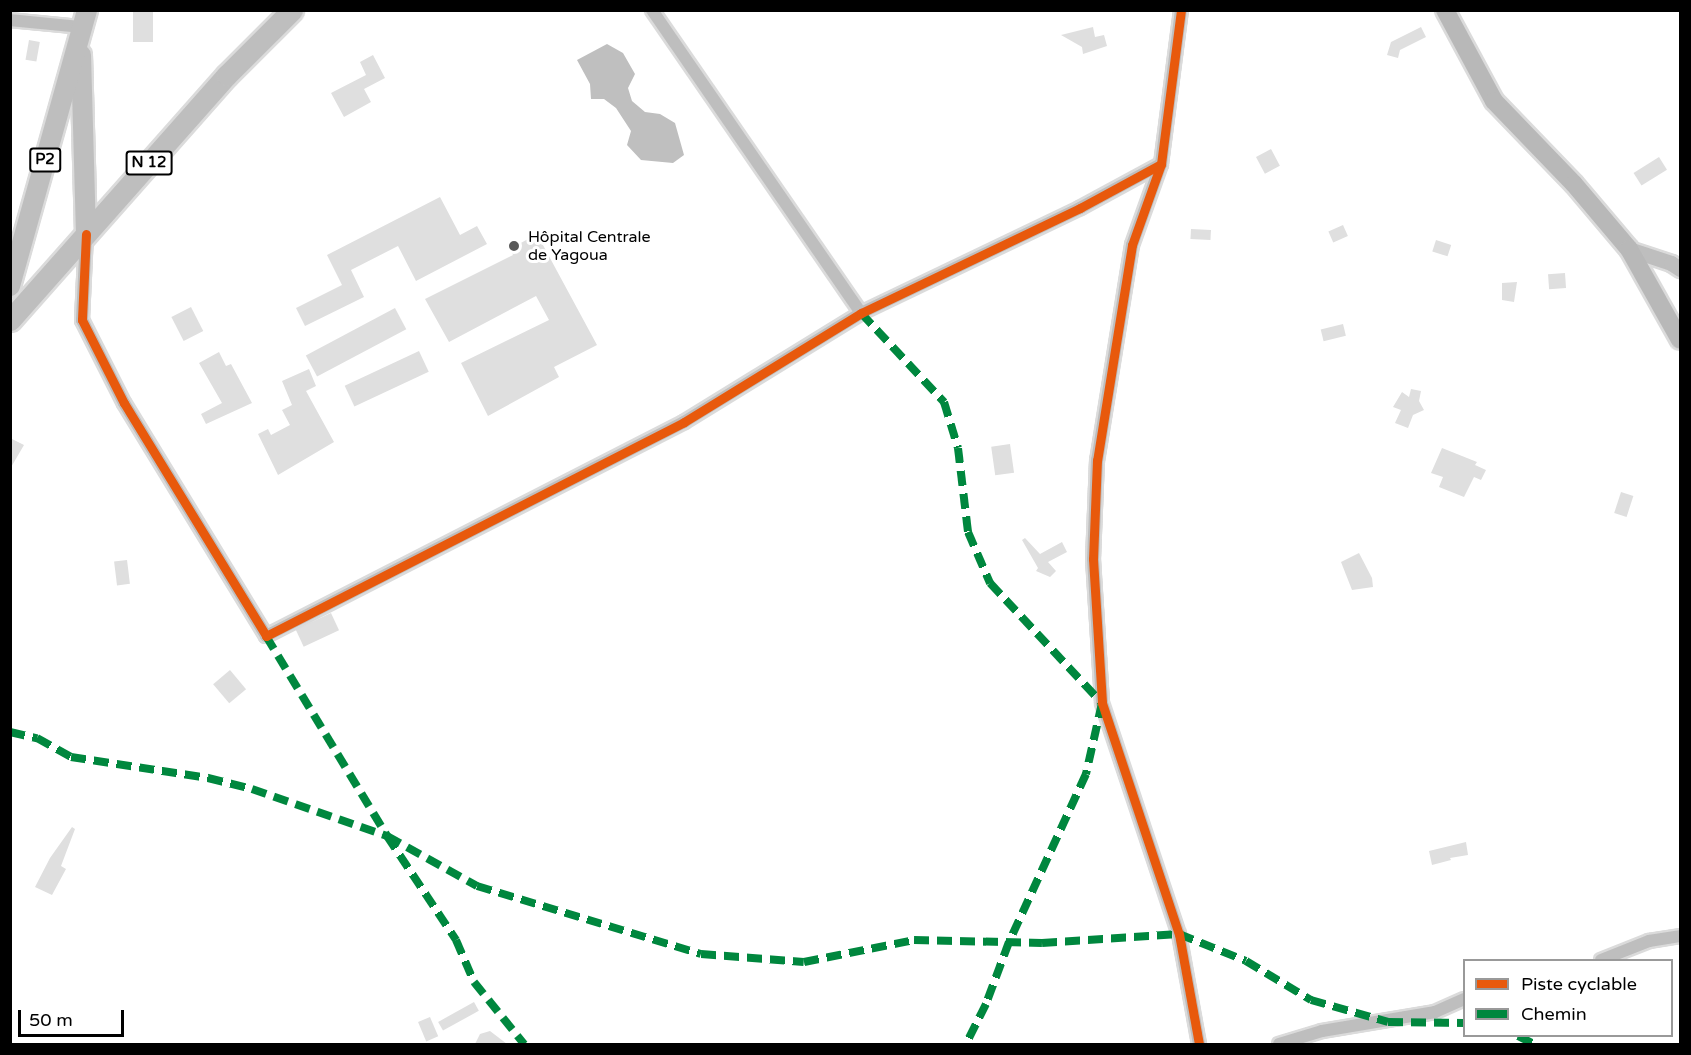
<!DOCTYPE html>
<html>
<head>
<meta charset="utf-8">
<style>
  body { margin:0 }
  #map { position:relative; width:1691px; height:1055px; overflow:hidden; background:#fff; font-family:"Varela Round",sans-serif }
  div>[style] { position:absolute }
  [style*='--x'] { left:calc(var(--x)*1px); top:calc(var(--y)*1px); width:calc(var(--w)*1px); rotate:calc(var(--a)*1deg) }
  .water>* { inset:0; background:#bfbfbf }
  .building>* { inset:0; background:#dfdfdf; transform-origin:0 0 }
  .roads { filter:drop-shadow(2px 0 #dbdbdb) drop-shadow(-2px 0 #dbdbdb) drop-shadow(0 2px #dbdbdb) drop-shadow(0 -2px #dbdbdb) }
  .minor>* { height:12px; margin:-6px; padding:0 6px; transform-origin:6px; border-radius:6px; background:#bebebe }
  .tertiary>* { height:15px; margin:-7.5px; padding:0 7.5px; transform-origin:7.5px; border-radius:7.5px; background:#bebebe }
  .secondary>* { height:18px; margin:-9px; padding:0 9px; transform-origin:9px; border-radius:9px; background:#b8b8b8 }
  .primary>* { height:20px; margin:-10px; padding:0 10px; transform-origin:10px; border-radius:10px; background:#bebebe }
  .trunk>* { height:21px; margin:-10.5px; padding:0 10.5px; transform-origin:10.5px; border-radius:10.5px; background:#bebebe }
  .quiet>* { height:8px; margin-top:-4px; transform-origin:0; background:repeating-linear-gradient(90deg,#00873e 0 15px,transparent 0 23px) }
  .cycleway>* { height:9px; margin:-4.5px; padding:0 4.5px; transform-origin:4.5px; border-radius:4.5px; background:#e8590c }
  .dots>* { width:16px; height:16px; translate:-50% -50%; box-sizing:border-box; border:3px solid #fff; border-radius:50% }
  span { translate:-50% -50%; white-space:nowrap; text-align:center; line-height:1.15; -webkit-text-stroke:6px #fff; paint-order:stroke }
  .shield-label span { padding:2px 4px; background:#fff; border:2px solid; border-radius:4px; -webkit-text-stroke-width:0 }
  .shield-label { font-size:15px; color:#000; font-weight:700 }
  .poi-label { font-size:16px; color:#000 }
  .left { translate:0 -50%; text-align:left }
  .frame { position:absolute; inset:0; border:12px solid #000; pointer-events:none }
  .legend { position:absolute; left:1463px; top:959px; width:210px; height:78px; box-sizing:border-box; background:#fff; border:2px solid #999; margin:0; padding:8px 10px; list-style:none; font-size:18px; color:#000 }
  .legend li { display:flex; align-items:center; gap:12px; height:30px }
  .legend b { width:30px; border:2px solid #999 }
  .scale { position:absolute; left:18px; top:1010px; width:106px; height:27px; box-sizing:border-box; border:3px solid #000; border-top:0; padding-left:8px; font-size:18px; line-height:21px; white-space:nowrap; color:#000; -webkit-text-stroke:4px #fff; paint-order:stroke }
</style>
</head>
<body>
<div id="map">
  <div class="water">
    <div style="clip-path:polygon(607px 44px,623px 53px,635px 74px,628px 88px,632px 101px,645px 112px,660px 114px,675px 123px,684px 155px,673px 163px,641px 160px,627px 145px,631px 131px,616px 108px,604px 99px,591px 99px,590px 84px,577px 60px)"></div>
  </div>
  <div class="building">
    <div style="left:133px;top:10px;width:20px;height:32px"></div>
    <div style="clip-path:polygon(1093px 27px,1095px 37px,1104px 35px,1107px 46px,1083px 54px,1082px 47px,1061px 35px)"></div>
    <div style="clip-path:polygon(1421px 27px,1426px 37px,1400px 50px,1398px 58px,1387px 55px,1391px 42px)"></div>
    <div style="left:29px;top:40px;width:11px;height:20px;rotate:10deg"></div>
    <div style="clip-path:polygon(373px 55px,385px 78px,364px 89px,371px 102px,344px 117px,331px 93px,366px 75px,360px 62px)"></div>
    <div style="left:1271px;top:149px;width:19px;height:17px;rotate:62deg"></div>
    <div style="left:1659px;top:157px;width:15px;height:30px;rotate:58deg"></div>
    <div style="clip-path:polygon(440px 197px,460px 235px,477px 226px,487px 244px,416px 281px,398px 246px,351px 270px,364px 297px,305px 326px,296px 308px,342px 285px,327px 255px)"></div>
    <div style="left:1343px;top:225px;width:12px;height:16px;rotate:66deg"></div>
    <div style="left:1191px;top:229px;width:20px;height:10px;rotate:3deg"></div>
    <div style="clip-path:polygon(537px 234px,597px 345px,554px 367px,559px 377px,488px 416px,461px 363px,549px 320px,536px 296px,449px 342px,425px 299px,513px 255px,510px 249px)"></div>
    <div style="left:1436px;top:240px;width:16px;height:12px;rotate:18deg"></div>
    <div style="left:1565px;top:273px;width:15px;height:17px;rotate:86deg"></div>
    <div style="clip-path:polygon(1517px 282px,1514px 302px,1502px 300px,1502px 283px)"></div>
    <div style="left:191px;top:307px;width:27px;height:22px;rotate:63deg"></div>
    <div style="left:395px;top:308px;width:24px;height:101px;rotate:62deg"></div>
    <div style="left:1343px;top:324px;width:12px;height:23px;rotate:76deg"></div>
    <div style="left:419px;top:351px;width:23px;height:82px;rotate:65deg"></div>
    <div style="clip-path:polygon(219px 352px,226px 366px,231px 364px,252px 403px,206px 424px,201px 414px,222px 403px,199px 363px)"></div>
    <div style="clip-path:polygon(309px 369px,316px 386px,306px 391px,334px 442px,278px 475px,258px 434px,268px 429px,271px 435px,290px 425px,282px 410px,292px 405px,282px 381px)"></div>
    <div style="clip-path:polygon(1411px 389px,1421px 391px,1419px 401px,1424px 410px,1413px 415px,1408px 428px,1395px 423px,1401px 410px,1393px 407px,1402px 392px,1409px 397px)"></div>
    <div style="clip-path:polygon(10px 438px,24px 445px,10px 469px)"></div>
    <div style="left:1010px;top:444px;width:29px;height:19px;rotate:82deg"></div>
    <div style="clip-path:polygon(1442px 448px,1477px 462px,1475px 465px,1486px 470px,1481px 480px,1474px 477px,1464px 497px,1439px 487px,1443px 477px,1431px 473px)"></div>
    <div style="left:1621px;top:492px;width:13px;height:22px;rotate:18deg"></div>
    <div style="clip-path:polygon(1025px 538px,1040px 554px,1062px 542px,1067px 552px,1048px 562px,1056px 571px,1050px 577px,1036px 571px,1038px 568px,1022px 540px)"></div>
    <div style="clip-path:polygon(1359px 553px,1372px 578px,1373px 587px,1352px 590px,1341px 562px)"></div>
    <div style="left:127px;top:560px;width:24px;height:13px;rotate:83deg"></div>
    <div style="left:331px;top:613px;width:19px;height:39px;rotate:65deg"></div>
    <div style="left:230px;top:670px;width:25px;height:22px;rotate:50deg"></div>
    <div style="clip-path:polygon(72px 827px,75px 829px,61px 866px,66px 869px,52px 895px,35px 887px,50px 858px)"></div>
    <div style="clip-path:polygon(1466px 842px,1468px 855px,1450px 858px,1451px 860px,1432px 865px,1429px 851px)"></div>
    <div style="left:474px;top:1002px;width:10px;height:41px;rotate:61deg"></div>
    <div style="left:430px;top:1017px;width:21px;height:13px;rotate:67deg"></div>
    <div style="clip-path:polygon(490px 1031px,507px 1044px,475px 1044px,480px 1034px)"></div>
  </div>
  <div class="roads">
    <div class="minor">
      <div style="--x:652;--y:10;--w:368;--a:55.4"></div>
      <div style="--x:1181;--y:10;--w:155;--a:97.4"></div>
      <div style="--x:1161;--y:164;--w:86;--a:109.7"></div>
      <div style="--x:1132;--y:245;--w:218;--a:99.2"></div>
      <div style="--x:1097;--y:460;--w:99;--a:92.3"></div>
      <div style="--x:1093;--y:559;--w:144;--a:86.4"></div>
      <div style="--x:1102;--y:703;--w:243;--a:71.6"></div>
      <div style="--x:1179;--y:934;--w:112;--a:79.7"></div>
      <div style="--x:10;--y:20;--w:72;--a:5.6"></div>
      <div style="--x:86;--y:235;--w:85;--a:92.7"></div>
      <div style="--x:82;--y:320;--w:93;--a:63.2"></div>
      <div style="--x:124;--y:403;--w:273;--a:58.6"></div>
      <div style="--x:266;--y:636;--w:470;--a:-27.1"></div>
      <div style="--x:684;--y:422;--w:208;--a:-31.6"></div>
      <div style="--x:861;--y:313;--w:243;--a:-25.6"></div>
      <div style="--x:1080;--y:208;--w:92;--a:-28.5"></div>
      <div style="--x:1601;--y:960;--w:52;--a:-21.6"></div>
      <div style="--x:1649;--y:941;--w:31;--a:-9"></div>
      <div style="--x:1279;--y:1044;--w:45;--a:-16.8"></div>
      <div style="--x:1322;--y:1031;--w:115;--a:-9.5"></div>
      <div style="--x:1435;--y:1012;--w:32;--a:-24"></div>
    </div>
    <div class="tertiary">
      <div style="--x:1629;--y:249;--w:44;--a:18.4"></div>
      <div style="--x:1671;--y:263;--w:11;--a:34"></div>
    </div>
    <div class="secondary">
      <div style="--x:1445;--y:10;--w:103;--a:61.7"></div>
      <div style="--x:1494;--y:101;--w:115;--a:46.1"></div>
      <div style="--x:1574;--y:184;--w:85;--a:49.8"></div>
      <div style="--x:1629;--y:249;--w:104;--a:60.7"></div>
    </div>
    <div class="primary">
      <div style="--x:81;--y:55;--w:179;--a:88.4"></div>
      <div style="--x:10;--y:286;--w:287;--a:-74.4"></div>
    </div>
    <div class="trunk">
      <div style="--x:10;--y:320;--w:327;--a:-48.5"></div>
      <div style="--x:227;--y:75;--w:92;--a:-45"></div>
    </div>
  </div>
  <div class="quiet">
    <div style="--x:861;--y:313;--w:122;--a:47"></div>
    <div style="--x:944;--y:402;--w:48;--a:73.1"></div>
    <div style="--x:958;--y:448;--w:85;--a:83.2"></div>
    <div style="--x:968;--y:532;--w:56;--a:66.7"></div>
    <div style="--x:990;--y:583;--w:164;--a:47"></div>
    <div style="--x:1102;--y:703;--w:73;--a:102.7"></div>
    <div style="--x:1086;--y:774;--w:185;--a:114.6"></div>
    <div style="--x:1009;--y:942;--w:66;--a:110.4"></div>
    <div style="--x:986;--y:1004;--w:45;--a:116.6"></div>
    <div style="--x:266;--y:636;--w:234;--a:58.8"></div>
    <div style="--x:387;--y:836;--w:125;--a:56.4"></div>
    <div style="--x:456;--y:940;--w:46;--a:66.8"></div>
    <div style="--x:474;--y:982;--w:80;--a:51.1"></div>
    <div style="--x:10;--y:732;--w:28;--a:13"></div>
    <div style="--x:37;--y:738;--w:39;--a:29"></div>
    <div style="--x:71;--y:757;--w:139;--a:8.7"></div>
    <div style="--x:208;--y:778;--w:45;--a:14"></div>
    <div style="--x:252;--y:789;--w:143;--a:19.2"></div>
    <div style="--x:387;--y:836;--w:103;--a:29.1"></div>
    <div style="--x:477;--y:886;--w:234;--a:16.9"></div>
    <div style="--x:701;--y:954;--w:103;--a:4.4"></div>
    <div style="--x:804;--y:962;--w:112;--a:-11.3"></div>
    <div style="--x:914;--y:940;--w:128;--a:1.3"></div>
    <div style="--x:1042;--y:943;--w:137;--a:-3.8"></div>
    <div style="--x:1179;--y:934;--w:72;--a:21.9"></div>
    <div style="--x:1246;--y:961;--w:76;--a:31"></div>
    <div style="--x:1311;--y:1000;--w:80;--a:15.9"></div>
    <div style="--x:1388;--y:1022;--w:76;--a:0.8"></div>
    <div style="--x:1518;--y:1036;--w:18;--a:27"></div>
  </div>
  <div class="cycleway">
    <div style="--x:1181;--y:10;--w:155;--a:97.4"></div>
    <div style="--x:1161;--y:164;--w:86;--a:109.7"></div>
    <div style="--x:1132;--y:245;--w:218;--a:99.2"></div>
    <div style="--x:1097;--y:460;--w:99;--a:92.3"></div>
    <div style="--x:1093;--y:559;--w:144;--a:86.4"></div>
    <div style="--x:1102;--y:703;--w:243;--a:71.6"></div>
    <div style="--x:1179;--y:934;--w:112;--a:79.7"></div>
    <div style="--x:86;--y:234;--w:86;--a:92.7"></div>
    <div style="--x:82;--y:320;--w:93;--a:63.2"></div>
    <div style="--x:124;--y:403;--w:273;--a:58.6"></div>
    <div style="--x:266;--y:636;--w:470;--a:-27.1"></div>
    <div style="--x:684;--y:422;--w:208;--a:-31.6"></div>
    <div style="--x:861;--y:313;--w:243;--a:-25.6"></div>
    <div style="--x:1080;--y:208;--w:92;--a:-28.5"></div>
  </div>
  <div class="dots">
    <div style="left:514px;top:246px;background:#595959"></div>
  </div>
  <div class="shield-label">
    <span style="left:45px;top:160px">P2</span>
    <span style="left:149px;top:163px">N 12</span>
  </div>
  <div class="poi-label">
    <span class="left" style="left:528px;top:246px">Hôpital Centrale<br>de Yagoua</span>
  </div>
  <div class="frame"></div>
  <ul class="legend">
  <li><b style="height:8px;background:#e8590c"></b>Piste cyclable</li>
  <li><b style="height:8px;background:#00873e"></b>Chemin</li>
  </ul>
  <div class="scale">50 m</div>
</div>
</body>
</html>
